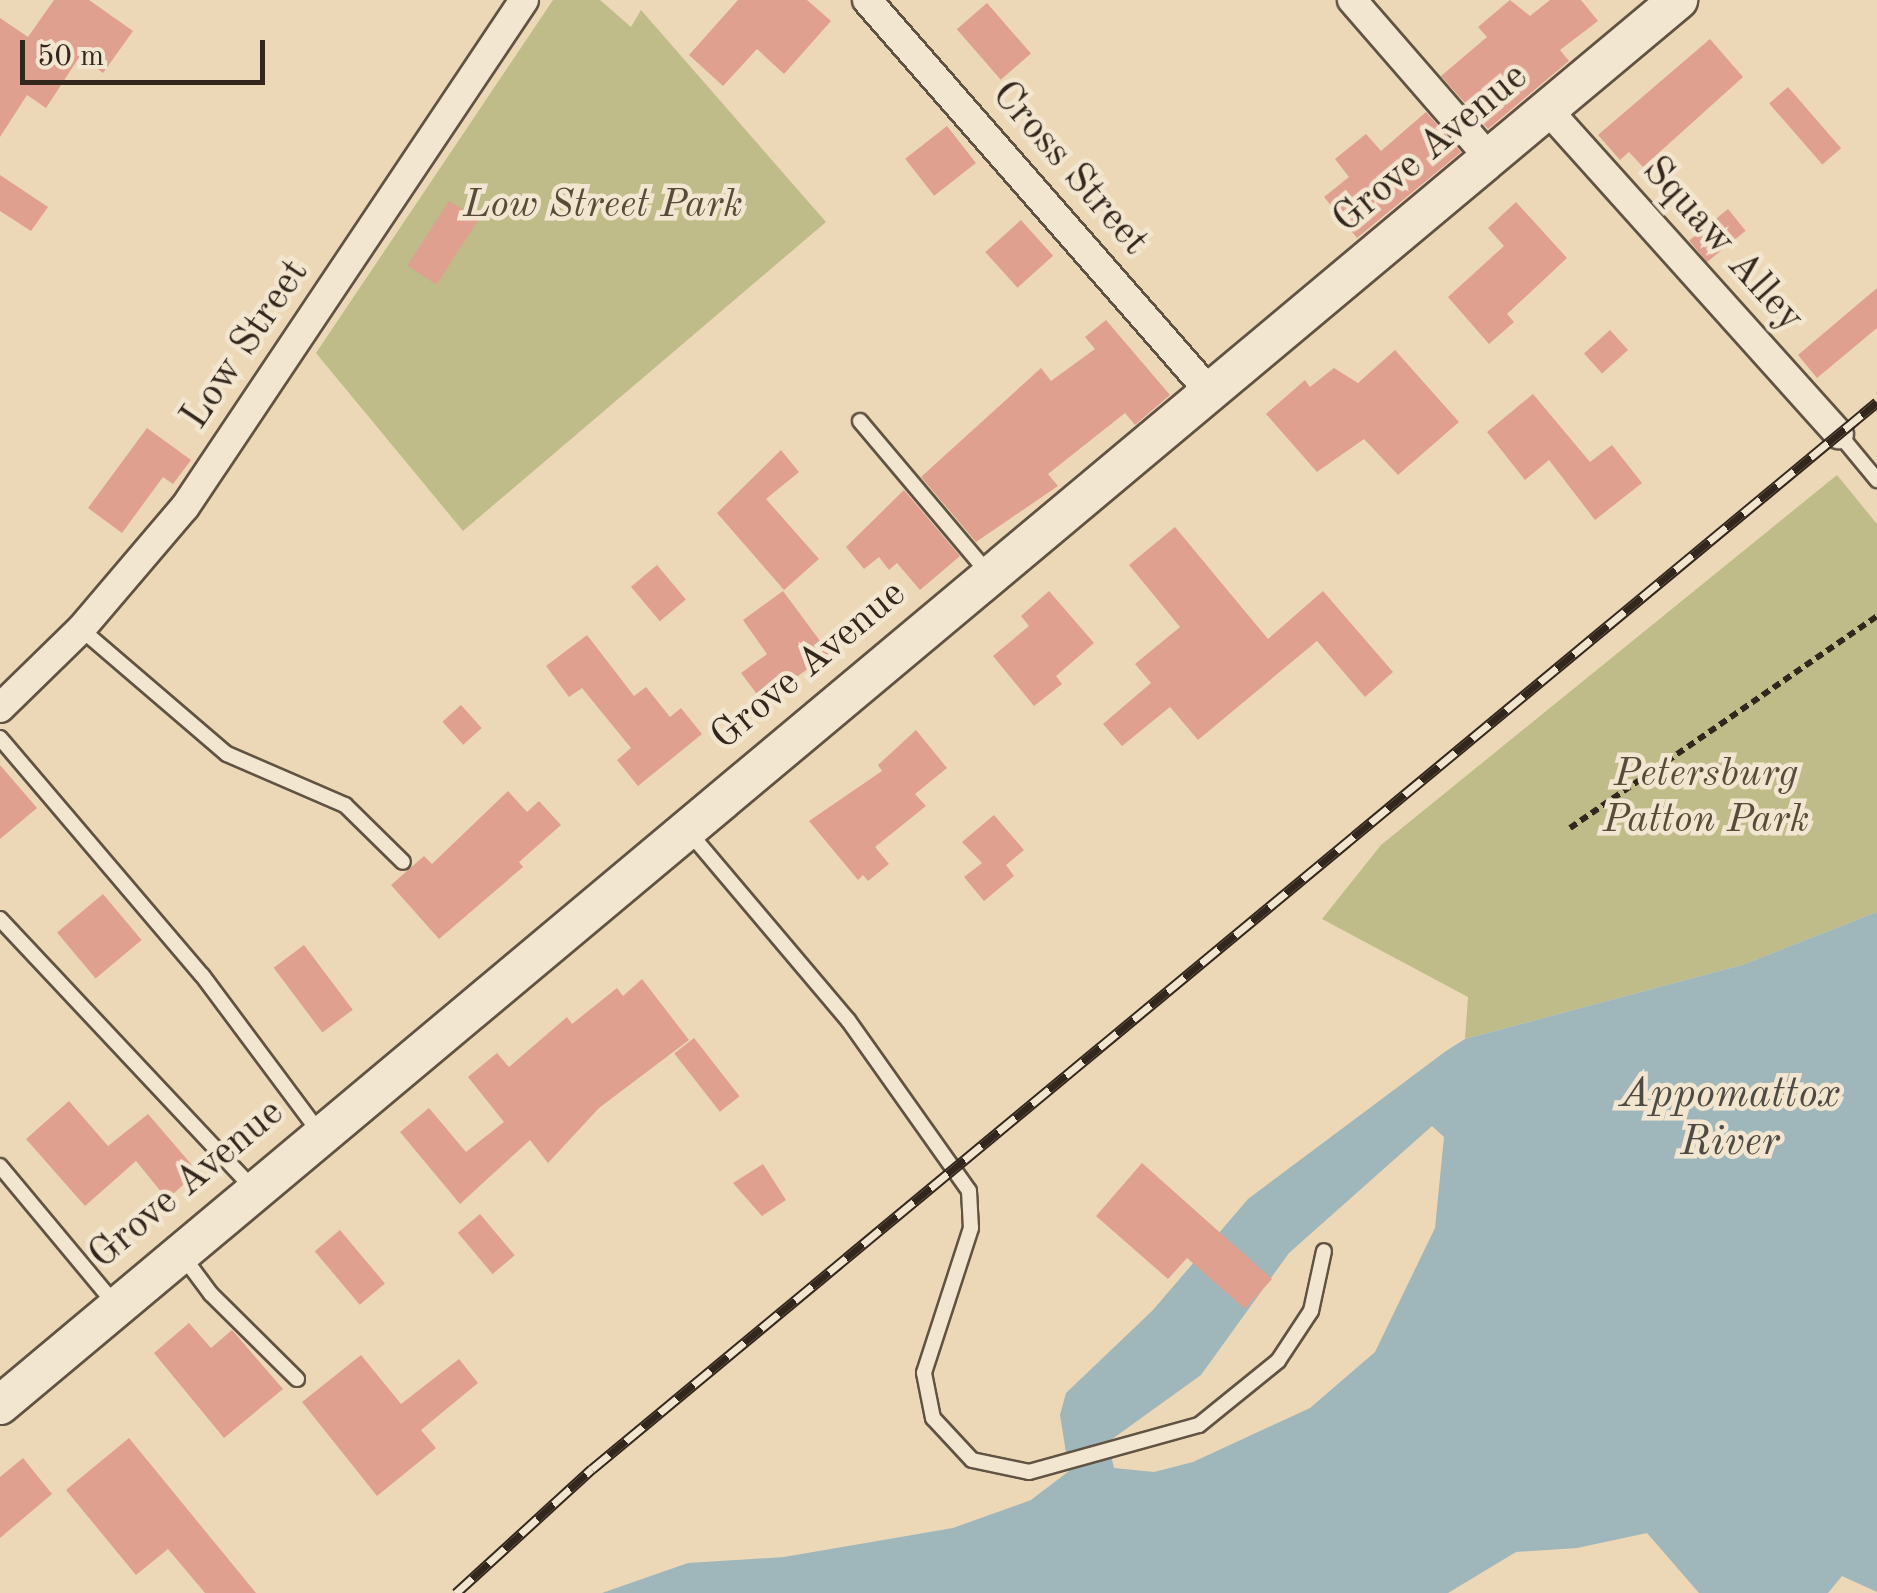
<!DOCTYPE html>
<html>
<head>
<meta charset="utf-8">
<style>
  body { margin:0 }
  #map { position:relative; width:1877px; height:1593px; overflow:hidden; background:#ecd8b6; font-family:"Old Standard TT",serif }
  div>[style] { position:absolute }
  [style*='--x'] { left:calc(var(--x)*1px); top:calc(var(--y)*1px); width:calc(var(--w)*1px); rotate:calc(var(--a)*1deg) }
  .green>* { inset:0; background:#bfbc89 }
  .water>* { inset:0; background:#9fb6ba }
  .building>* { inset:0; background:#e0a090; transform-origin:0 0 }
  .path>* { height:6px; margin-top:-3px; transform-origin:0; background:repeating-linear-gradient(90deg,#33271d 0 8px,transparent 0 13px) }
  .roads { filter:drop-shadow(2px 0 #615343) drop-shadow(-2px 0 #615343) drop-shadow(0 2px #615343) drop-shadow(0 -2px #615343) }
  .lane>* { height:14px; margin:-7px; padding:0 7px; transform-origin:7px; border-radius:7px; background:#f3e6d0 }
  .street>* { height:28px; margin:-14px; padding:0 14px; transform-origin:14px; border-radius:14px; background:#f3e6d0 }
  .secondary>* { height:38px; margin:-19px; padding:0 19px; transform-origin:19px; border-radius:19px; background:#f3e6d0 }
  .rail>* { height:11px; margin-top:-5.5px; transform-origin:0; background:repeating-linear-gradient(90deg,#f3e6d0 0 22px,#33271d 0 44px); box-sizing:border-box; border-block:2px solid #33271d }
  span { translate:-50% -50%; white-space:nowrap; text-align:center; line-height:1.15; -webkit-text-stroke:9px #f3e6d0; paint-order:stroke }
  .street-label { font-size:40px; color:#33271d }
  .park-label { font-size:40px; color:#564c38; font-style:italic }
  .water-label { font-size:42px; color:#4e4b44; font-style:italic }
  .scale { position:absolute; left:20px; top:40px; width:245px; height:45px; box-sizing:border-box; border:5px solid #33271d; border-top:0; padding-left:12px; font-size:30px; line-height:35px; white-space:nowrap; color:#33271d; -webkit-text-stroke:8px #f3e6d0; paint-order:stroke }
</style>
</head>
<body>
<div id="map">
  <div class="green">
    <div style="clip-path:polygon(553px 0,600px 0,631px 27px,641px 10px,826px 222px,463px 531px,316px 353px)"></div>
    <div style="clip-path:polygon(1837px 475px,1877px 524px,1877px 912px,1742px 965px,1465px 1039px,1468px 997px,1322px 919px,1381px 845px)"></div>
  </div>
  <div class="water">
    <div style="clip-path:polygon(evenodd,1877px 912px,1877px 1592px,1842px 1576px,1828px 1593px,1699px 1593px,1647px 1533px,1577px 1548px,1516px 1552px,1448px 1593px,602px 1593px,688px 1563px,784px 1557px,953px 1528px,1031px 1500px,1069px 1471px,1060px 1415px,1066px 1393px,1153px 1310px,1248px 1199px,1446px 1051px,1465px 1039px,1742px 965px,1877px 912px,1432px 1126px,1444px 1137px,1435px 1228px,1375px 1352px,1310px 1408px,1193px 1462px,1154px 1472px,1114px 1468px,1108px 1442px,1201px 1375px,1289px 1253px,1432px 1126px)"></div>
  </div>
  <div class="building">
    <div style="clip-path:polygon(54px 0,89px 0,133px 31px,103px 73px,80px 56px,46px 108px,27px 95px,0 137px,0 18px,28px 37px)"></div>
    <div style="clip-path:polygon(738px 0,807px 0,831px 21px,784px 74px,757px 49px,723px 86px,689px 55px)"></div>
    <div style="clip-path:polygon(1510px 0,1530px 16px,1550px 0,1581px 0,1598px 21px,1560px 50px,1569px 61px,1488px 129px,1441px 76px,1487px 37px,1478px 27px)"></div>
    <div style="left:987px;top:3px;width:67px;height:40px;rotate:49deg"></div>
    <div style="clip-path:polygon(1710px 39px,1743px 77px,1643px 167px,1629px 152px,1620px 160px,1598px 135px)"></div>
    <div style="left:1788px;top:87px;width:81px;height:25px;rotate:49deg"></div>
    <div style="clip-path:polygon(1426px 112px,1461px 152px,1357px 238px,1324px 197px,1349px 177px,1335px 159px,1366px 134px,1381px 151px)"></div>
    <div style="left:947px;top:126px;width:47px;height:53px;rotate:52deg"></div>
    <div style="clip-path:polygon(0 175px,48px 207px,31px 231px,0 211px)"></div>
    <div style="left:449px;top:201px;width:35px;height:77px;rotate:33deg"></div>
    <div style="clip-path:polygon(1516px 202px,1567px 258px,1507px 314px,1514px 322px,1489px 344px,1448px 297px,1504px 246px,1488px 228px)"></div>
    <div style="left:1728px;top:209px;width:28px;height:50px;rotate:51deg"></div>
    <div style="left:1021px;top:220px;width:48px;height:48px;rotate:48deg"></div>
    <div style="clip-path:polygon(1877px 288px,1877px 328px,1817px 378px,1798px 355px)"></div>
    <div style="clip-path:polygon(1106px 320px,1170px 395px,1135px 425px,1125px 413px,1048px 474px,1058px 486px,976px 542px,921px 477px,1041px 368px,1051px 381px,1095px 349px,1085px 337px)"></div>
    <div style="left:1610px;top:330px;width:27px;height:35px;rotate:48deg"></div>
    <div style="clip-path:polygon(1395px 350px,1459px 422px,1398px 475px,1364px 439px,1317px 472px,1266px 414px,1305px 380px,1310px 387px,1334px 368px,1358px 383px)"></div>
    <div style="clip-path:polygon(1533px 394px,1590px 462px,1612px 445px,1642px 483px,1595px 520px,1549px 460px,1525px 480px,1487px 432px)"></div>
    <div style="clip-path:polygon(147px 428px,191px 460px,173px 484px,163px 477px,122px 533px,88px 508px)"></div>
    <div style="clip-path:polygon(781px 450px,799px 472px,766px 499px,819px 559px,784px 590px,717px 513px)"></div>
    <div style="clip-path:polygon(904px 490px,960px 556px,920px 590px,897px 563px,889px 570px,879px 557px,864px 569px,846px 547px)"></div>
    <div style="clip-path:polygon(1175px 527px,1268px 639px,1323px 591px,1393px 672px,1365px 697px,1317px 641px,1198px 740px,1170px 707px,1122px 746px,1103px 724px,1151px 683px,1135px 664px,1180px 627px,1129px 565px)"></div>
    <div style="left:657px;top:565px;width:45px;height:34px;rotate:50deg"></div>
    <div style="clip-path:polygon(783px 591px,829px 653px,763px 702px,741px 673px,767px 654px,743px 620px)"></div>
    <div style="clip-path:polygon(1049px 591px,1094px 643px,1056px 676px,1062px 684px,1034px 706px,993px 656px,1029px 626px,1021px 616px)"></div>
    <div style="clip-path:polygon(587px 635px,634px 696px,646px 687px,670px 717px,681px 708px,702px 734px,638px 786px,617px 760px,631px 748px,582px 688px,569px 697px,546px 666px)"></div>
    <div style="left:461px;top:705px;width:31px;height:25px;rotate:48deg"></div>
    <div style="clip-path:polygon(916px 730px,947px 768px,915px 794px,926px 806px,875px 847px,889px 864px,868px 881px,863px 875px,858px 880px,809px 821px,882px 771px,878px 765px)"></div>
    <div style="clip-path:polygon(0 765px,37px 808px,0 839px)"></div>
    <div style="clip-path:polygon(508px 791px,527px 812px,539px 801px,561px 825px,519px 862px,523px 867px,439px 939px,391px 885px,424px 856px,432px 864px)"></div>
    <div style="clip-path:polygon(994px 815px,1024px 850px,1006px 865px,1014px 876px,984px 901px,964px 877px,982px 863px,962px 842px)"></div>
    <div style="left:103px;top:894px;width:60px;height:60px;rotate:50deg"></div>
    <div style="left:304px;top:945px;width:81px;height:38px;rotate:53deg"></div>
    <div style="clip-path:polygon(642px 979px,689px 1040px,599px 1108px,548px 1163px,530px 1140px,460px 1204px,400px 1132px,429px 1108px,466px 1152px,504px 1122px,468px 1077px,497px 1053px,509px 1067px,567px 1017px,572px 1024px,617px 988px,623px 996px)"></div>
    <div style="left:694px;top:1038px;width:74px;height:25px;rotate:52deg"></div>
    <div style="clip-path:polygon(69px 1101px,108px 1146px,148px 1114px,198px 1172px,167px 1199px,136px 1161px,85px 1206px,26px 1139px)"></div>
    <div style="clip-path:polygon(1142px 1163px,1272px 1279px,1245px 1309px,1187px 1258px,1168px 1279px,1096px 1216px)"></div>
    <div style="clip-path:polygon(763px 1164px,786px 1200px,762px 1216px,733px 1183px)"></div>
    <div style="left:480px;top:1214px;width:54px;height:29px;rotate:50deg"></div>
    <div style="left:340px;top:1230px;width:70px;height:33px;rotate:50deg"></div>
    <div style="clip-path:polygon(189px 1323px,211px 1348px,232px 1330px,283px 1389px,224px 1438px,154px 1353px)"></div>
    <div style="clip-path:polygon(361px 1355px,401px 1404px,459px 1359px,478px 1383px,421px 1430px,436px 1448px,377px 1496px,302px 1402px)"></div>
    <div style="clip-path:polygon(129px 1438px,256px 1593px,205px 1593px,168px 1549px,136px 1575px,66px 1490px)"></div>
    <div style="clip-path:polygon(23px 1458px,52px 1494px,0 1538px,0 1477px)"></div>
  </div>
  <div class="path">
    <div style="--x:1570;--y:828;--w:373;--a:-34.6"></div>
  </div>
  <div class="roads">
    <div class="lane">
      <div style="--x:860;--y:421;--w:200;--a:49.9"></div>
      <div style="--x:1839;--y:434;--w:60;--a:50.4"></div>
      <div style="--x:81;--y:629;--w:192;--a:40.6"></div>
      <div style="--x:227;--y:754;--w:129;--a:23.4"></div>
      <div style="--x:345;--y:805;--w:81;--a:44.5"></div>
      <div style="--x:0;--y:738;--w:311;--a:49.6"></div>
      <div style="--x:202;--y:975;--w:196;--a:53.3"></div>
      <div style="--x:689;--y:832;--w:246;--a:49.8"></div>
      <div style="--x:848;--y:1020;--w:209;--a:54.7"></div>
      <div style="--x:969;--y:1191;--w:37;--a:87"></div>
      <div style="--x:971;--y:1228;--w:152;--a:108"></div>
      <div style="--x:924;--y:1373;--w:46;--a:78.7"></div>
      <div style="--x:933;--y:1418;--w:57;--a:47.1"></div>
      <div style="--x:972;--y:1460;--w:58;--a:11.9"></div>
      <div style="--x:1029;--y:1472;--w:176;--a:-15.5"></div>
      <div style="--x:1199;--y:1425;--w:102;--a:-39"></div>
      <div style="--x:1278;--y:1361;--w:60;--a:-56.6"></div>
      <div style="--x:1311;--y:1311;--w:61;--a:-77.8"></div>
      <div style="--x:0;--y:919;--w:369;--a:46.8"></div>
      <div style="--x:0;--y:1166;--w:180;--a:50.2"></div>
      <div style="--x:182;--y:1255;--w:49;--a:53.4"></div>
      <div style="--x:211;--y:1294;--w:121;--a:44.7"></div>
    </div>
    <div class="street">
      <div style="--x:867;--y:0;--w:519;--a:48.82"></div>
      <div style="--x:1352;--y:0;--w:213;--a:49"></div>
      <div style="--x:1547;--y:109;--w:437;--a:48.1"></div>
      <div style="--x:0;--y:708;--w:113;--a:-44.3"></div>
      <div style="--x:81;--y:629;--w:160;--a:-49.6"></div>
      <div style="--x:185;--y:507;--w:610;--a:-56.23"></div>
    </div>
    <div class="secondary">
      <div style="--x:0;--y:1405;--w:2189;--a:-39.94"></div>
    </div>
  </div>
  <div class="rail">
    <div style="--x:456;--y:1593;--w:184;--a:-42.4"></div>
    <div style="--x:592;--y:1469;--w:1670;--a:-39.7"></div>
  </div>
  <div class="street-label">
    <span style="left:1431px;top:149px;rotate:-40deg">Grove Avenue</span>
    <span style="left:1069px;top:169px;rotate:49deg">Cross Street</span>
    <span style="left:1722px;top:245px;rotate:48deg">Squaw Alley</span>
    <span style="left:246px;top:345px;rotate:-56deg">Low Street</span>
    <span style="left:809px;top:666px;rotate:-40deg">Grove Avenue</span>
    <span style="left:187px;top:1185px;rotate:-40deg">Grove Avenue</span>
  </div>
  <div class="park-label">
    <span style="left:603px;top:206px">Low Street Park</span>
    <span style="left:1706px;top:798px">Petersburg<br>Patton Park</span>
  </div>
  <div class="water-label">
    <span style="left:1730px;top:1119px">Appomattox<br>River</span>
  </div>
  <div class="scale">50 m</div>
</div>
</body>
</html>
